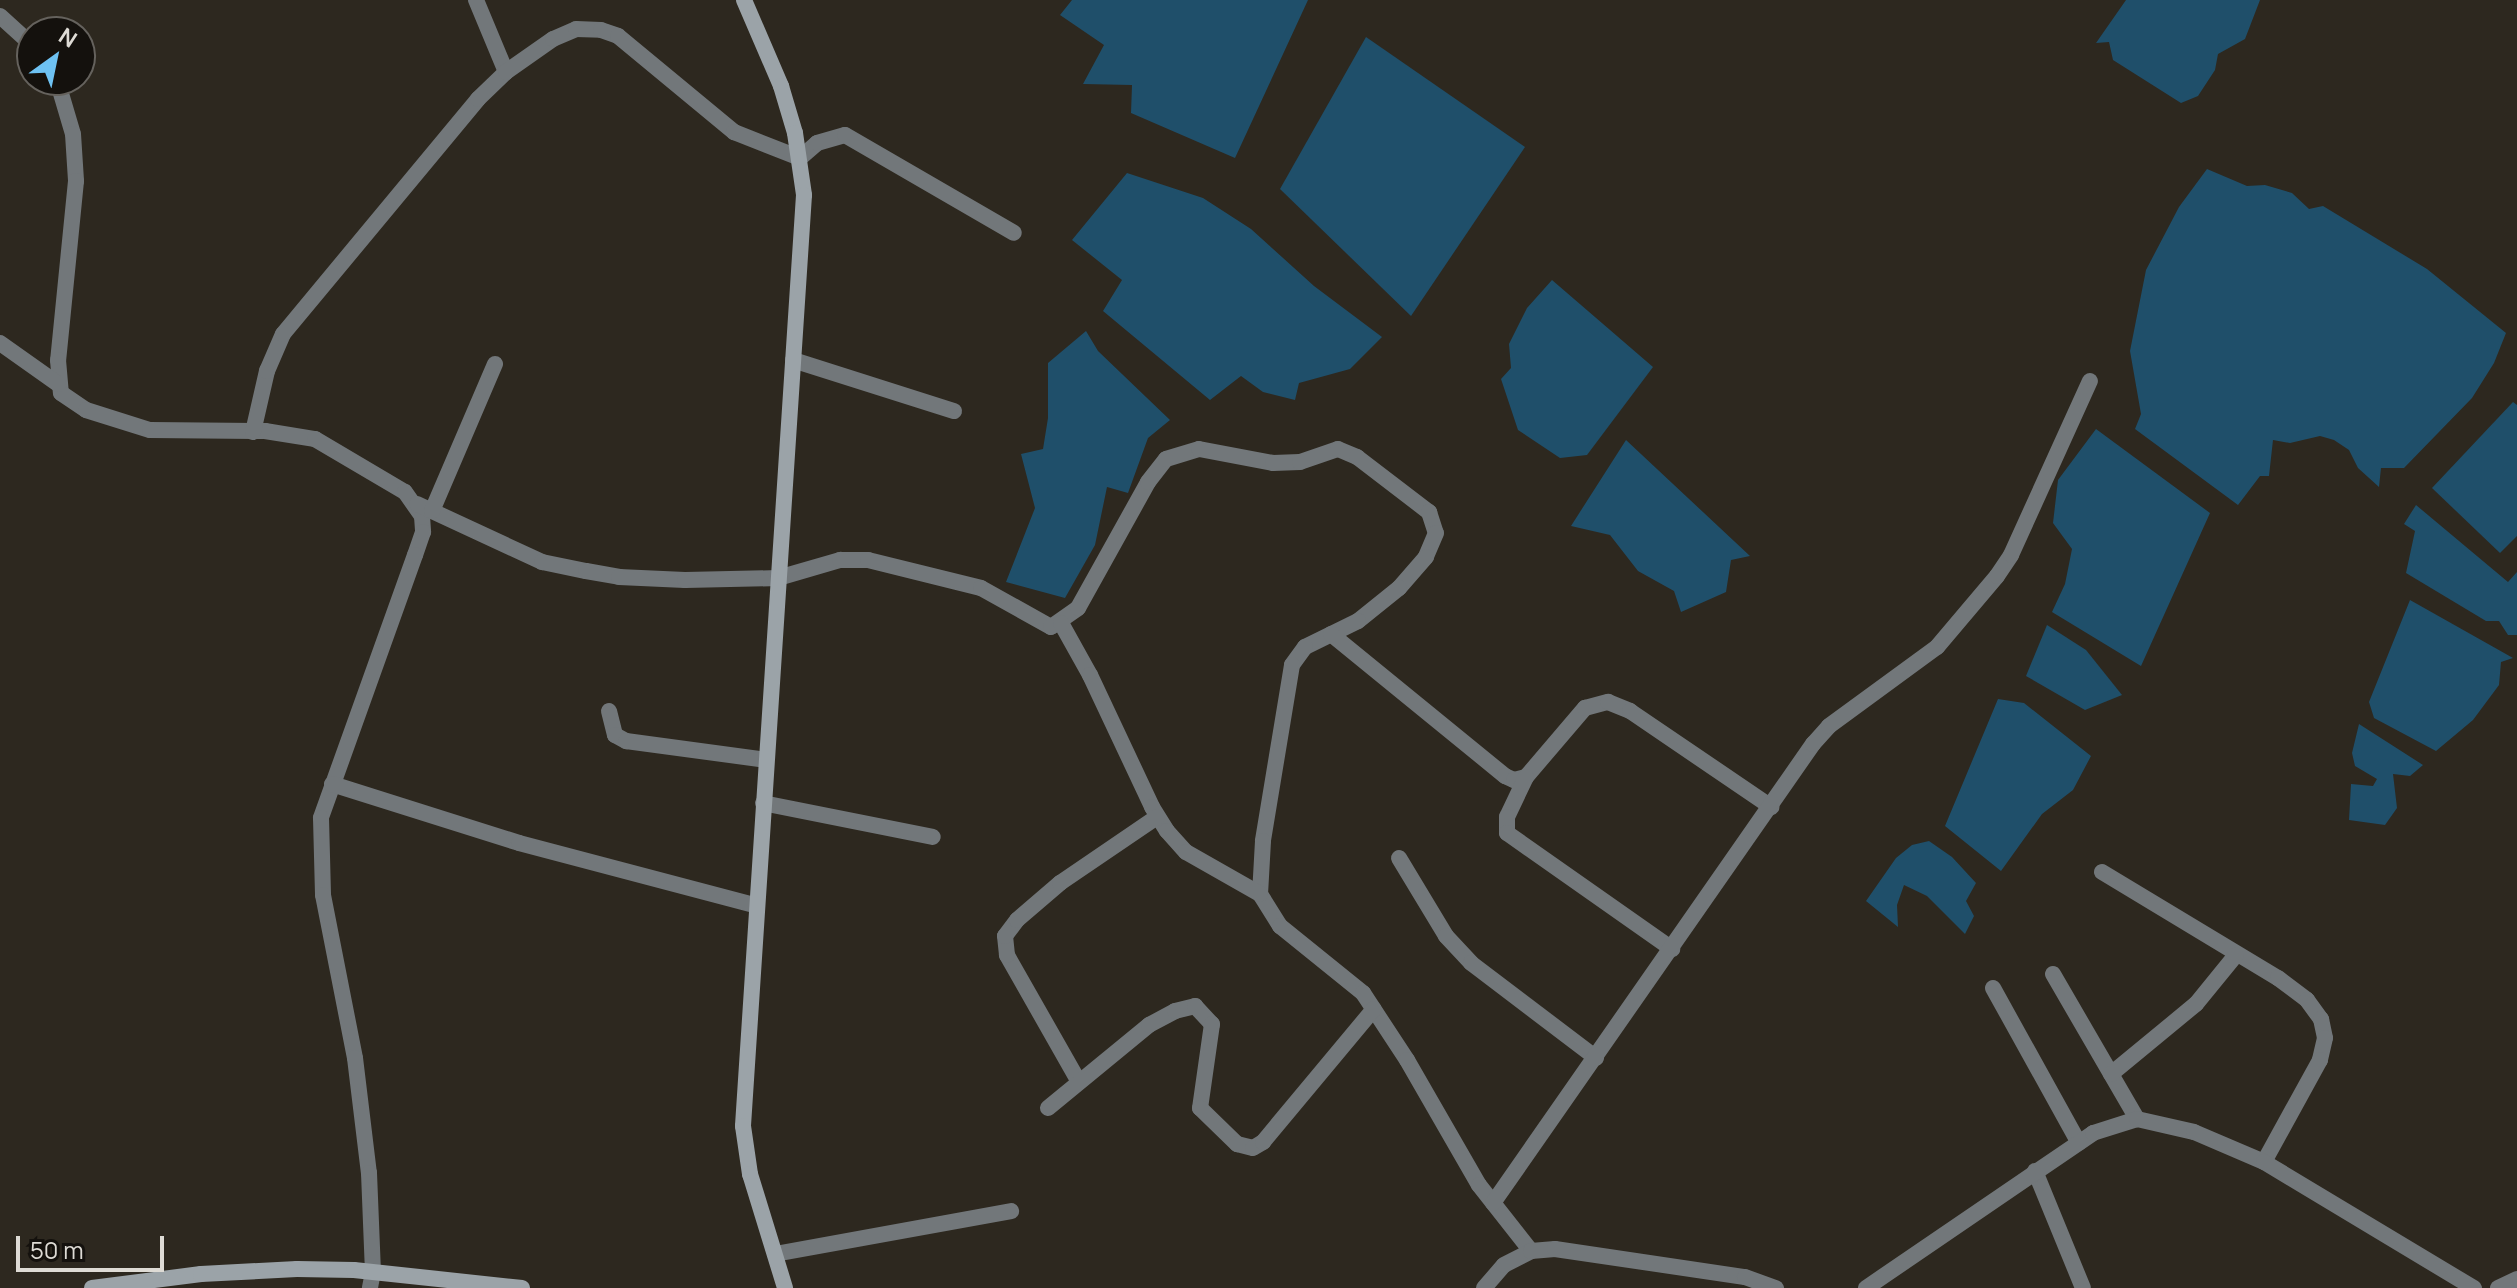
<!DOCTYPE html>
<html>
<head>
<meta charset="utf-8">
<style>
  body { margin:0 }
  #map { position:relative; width:2517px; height:1288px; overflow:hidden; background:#2d281f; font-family:Manrope,sans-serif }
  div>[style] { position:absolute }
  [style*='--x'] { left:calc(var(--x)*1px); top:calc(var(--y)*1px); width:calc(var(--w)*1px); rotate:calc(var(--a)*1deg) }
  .water>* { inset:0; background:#1f4f6a }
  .street>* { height:16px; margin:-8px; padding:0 8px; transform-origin:8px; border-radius:8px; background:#72777a }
  .secondary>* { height:16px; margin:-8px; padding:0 8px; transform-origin:8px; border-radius:8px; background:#9ba3a8 }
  span { translate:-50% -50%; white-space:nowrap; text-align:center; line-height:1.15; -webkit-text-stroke:6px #14110d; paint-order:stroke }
  .north { position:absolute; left:16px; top:16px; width:80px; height:80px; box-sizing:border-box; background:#14110d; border:2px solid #65625d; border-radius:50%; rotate:33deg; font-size:22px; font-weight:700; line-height:32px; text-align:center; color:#dedbd5 }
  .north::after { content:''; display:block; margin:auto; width:28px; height:36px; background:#6ec2f3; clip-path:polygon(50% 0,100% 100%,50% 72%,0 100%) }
  .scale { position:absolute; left:16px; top:1236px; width:148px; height:36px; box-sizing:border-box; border:4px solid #dedbd5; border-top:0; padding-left:10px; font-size:24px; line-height:28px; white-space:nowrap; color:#dedbd5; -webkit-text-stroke:6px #14110d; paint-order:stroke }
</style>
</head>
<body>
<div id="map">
  <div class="water">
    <div style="clip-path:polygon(1072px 0,1308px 0,1235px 158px,1131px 113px,1132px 85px,1083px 84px,1104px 45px,1060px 15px)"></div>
    <div style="clip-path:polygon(2126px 0,2260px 0,2245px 39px,2218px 54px,2215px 70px,2198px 96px,2181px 103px,2113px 60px,2109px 42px,2096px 43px)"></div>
    <div style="clip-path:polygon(1366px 37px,1525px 147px,1411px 316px,1280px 189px)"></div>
    <div style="clip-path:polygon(2207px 169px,2247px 186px,2265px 185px,2292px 193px,2309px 209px,2323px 206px,2427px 269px,2506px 333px,2494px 363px,2472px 398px,2404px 468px,2381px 468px,2379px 487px,2358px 468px,2349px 450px,2334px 440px,2320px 436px,2290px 443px,2273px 440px,2269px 476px,2260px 476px,2238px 505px,2135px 429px,2141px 414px,2130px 351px,2146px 270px,2179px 207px)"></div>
    <div style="clip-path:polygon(1127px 173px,1203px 198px,1251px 229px,1314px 286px,1382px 337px,1350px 369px,1299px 383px,1295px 400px,1263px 392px,1241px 376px,1210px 400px,1103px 311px,1122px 280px,1072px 240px)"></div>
    <div style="clip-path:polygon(1552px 280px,1653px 367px,1587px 455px,1560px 458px,1518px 430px,1501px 379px,1511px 368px,1509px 344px,1527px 308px)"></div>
    <div style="clip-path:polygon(1086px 331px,1098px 351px,1170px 420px,1148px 438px,1128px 493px,1107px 487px,1095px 545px,1065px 598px,1006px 582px,1035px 508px,1021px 454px,1043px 449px,1048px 418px,1048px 363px)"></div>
    <div style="clip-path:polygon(2513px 402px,2517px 405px,2517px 536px,2500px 553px,2432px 488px)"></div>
    <div style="clip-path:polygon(2096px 429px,2210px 513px,2141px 666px,2052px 612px,2065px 584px,2072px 549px,2053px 523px,2058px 480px)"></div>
    <div style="clip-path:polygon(1626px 440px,1750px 556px,1731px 560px,1726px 592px,1681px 612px,1674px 591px,1638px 571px,1610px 535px,1571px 526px)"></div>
    <div style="clip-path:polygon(2416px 505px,2508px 582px,2517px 572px,2517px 635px,2508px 635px,2499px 621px,2486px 621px,2406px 573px,2415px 531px,2404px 524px)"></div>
    <div style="clip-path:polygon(2410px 600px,2513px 658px,2501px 662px,2499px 685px,2473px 720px,2436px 751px,2374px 718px,2369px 702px)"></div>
    <div style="clip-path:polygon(2047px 625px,2086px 650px,2122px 695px,2085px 710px,2026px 676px)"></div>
    <div style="clip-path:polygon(1998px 699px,2024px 703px,2091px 756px,2073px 790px,2042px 814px,2001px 871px,1945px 826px)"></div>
    <div style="clip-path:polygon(2359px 724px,2423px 765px,2410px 776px,2393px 774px,2397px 808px,2385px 825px,2349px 820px,2351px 784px,2373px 786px,2377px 779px,2355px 766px,2352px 753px)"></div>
    <div style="clip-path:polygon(1929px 841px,1952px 857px,1976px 883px,1966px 901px,1974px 916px,1965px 934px,1927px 896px,1904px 885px,1897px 905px,1898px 927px,1866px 901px,1896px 858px,1912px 845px)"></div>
  </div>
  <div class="street">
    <div style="--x:476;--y:0;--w:78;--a:67.4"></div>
    <div style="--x:0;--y:16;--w:43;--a:42.2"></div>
    <div style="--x:57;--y:80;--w:56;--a:73.5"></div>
    <div style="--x:73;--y:134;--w:47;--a:86.3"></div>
    <div style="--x:76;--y:181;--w:180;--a:95.7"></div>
    <div style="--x:58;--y:360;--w:33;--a:85"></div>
    <div style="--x:61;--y:393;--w:30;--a:34"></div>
    <div style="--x:86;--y:410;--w:67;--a:17.4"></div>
    <div style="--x:150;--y:430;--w:115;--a:0.5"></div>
    <div style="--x:265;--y:431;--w:51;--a:9.1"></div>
    <div style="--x:315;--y:439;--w:104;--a:30.5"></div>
    <div style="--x:405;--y:492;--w:29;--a:55"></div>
    <div style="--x:422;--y:516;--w:16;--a:86"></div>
    <div style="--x:423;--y:532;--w:24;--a:109"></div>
    <div style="--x:415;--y:555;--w:279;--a:109.7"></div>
    <div style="--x:321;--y:818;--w:77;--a:88.5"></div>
    <div style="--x:323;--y:895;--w:166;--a:78.9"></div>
    <div style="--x:355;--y:1058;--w:116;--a:83.1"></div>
    <div style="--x:369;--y:1173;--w:99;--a:87.7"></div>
    <div style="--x:373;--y:1272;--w:16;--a:101"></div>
    <div style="--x:0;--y:343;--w:71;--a:35.3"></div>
    <div style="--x:793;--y:360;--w:169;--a:17.6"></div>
    <div style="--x:253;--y:432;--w:63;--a:-77.1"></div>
    <div style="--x:267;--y:371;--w:40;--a:-66.6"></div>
    <div style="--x:283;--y:334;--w:305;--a:-50.3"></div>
    <div style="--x:478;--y:99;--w:39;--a:-44"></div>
    <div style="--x:506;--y:72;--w:57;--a:-35.1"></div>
    <div style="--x:553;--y:39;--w:25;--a:-23"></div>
    <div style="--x:576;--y:29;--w:25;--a:2"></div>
    <div style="--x:601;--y:30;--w:18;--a:19"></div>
    <div style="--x:618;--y:36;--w:151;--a:39.6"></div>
    <div style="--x:734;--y:132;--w:71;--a:21.5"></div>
    <div style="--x:800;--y:158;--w:23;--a:-41"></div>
    <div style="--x:817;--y:143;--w:29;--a:-16"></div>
    <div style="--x:845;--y:135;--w:195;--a:30.1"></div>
    <div style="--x:417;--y:504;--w:138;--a:24.9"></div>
    <div style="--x:542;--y:562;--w:45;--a:11.6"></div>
    <div style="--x:586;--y:571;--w:34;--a:10"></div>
    <div style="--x:619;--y:577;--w:66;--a:2.6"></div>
    <div style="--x:685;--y:580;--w:93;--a:-1.2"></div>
    <div style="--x:778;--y:578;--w:65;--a:-16.2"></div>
    <div style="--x:840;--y:560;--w:28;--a:0"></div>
    <div style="--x:868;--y:560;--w:116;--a:13.9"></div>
    <div style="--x:981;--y:588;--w:80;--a:29.1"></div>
    <div style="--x:1051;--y:627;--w:33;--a:-35"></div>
    <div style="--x:1078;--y:608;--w:144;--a:-60.9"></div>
    <div style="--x:1148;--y:482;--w:29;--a:-52"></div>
    <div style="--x:1166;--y:459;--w:34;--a:-17"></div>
    <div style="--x:1199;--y:449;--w:75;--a:10.7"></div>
    <div style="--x:1273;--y:463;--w:27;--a:-2"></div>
    <div style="--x:1300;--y:462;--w:40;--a:-18.9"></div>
    <div style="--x:1338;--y:449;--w:21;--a:23"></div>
    <div style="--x:1357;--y:457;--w:91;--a:37.4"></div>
    <div style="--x:1429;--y:512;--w:22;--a:72"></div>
    <div style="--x:1436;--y:533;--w:26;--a:113"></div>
    <div style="--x:1426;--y:557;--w:41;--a:131.1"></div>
    <div style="--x:1399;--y:588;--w:53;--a:141.2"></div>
    <div style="--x:1358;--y:621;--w:59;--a:153.9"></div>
    <div style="--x:1305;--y:647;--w:22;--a:126"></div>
    <div style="--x:1292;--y:665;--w:178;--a:99.4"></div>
    <div style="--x:1263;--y:841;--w:53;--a:93.2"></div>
    <div style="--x:1260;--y:894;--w:38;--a:58"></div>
    <div style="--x:1280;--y:926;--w:107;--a:38.9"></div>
    <div style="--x:1363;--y:993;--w:80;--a:56.7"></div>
    <div style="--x:1407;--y:1060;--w:144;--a:60.1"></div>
    <div style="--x:1479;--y:1185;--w:84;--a:51.8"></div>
    <div style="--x:432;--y:511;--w:160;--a:-66.8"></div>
    <div style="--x:1061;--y:623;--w:60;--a:60.9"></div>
    <div style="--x:1090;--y:675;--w:146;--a:64.8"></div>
    <div style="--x:1152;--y:807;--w:28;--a:58"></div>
    <div style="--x:1167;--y:831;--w:28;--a:48"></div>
    <div style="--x:1186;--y:852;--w:85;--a:29.6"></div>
    <div style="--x:1331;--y:634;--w:225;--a:39.2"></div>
    <div style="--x:1505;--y:776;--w:10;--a:24"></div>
    <div style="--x:1514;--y:780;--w:12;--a:-14"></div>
    <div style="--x:1526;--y:777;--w:91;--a:-49.5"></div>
    <div style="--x:1585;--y:708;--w:24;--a:-15"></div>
    <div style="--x:1608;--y:702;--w:24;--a:22"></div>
    <div style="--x:1630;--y:711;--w:171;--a:34.2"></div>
    <div style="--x:609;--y:711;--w:25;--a:76"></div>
    <div style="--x:615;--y:735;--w:13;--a:29"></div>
    <div style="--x:626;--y:741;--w:141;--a:7.7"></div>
    <div style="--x:1526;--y:777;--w:44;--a:115.4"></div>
    <div style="--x:1507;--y:817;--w:16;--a:90"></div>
    <div style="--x:1507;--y:833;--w:202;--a:35.1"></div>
    <div style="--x:332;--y:784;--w:196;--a:17.5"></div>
    <div style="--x:519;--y:843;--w:246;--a:14.8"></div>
    <div style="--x:763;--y:803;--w:173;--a:11.3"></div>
    <div style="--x:1399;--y:858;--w:91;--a:58.9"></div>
    <div style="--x:1446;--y:936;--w:37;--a:47"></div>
    <div style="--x:1471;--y:963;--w:157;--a:37.2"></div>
    <div style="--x:2102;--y:872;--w:205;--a:31.1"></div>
    <div style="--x:2278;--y:978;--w:36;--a:37"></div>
    <div style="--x:2307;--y:1000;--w:24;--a:54"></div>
    <div style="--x:2321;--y:1019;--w:19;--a:78"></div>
    <div style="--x:2325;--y:1038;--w:23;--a:103"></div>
    <div style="--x:2320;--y:1060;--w:116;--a:118.8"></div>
    <div style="--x:2053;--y:974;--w:168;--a:59.9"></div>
    <div style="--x:1993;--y:988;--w:177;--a:61"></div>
    <div style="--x:2111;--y:1074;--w:110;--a:-39.5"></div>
    <div style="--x:2196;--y:1004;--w:63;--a:-50.8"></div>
    <div style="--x:1079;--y:1082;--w:146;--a:-119.6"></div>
    <div style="--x:1007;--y:955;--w:19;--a:-96"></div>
    <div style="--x:1005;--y:936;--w:20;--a:-53"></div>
    <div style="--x:1017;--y:920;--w:57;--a:-40.7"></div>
    <div style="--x:1060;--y:883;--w:117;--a:-34.2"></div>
    <div style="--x:1048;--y:1108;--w:131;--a:-39.4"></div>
    <div style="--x:1149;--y:1025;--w:30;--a:-28"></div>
    <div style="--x:1175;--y:1011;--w:21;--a:-14"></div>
    <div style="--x:1195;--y:1006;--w:25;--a:47"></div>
    <div style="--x:1212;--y:1024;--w:85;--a:98.1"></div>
    <div style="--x:1200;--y:1108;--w:52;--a:44.2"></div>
    <div style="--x:1237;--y:1144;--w:16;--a:14"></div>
    <div style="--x:1253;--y:1148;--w:12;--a:-31"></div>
    <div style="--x:1263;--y:1142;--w:173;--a:-50.2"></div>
    <div style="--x:2035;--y:1171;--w:126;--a:67.7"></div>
    <div style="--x:1493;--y:1203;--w:560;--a:-55.12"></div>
    <div style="--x:1813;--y:744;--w:24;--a:-48"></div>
    <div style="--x:1829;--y:726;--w:134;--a:-36.2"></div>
    <div style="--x:1937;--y:647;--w:93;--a:-49.8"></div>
    <div style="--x:1997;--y:576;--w:25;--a:-56"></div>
    <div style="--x:2011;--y:555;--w:191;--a:-65.6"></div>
    <div style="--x:775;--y:1254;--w:240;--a:-10.3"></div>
    <div style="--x:1484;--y:1288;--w:30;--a:-49"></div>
    <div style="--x:1504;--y:1265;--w:30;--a:-27"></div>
    <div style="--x:1531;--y:1251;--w:24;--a:-5"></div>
    <div style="--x:1555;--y:1249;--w:192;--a:8.4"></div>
    <div style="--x:1745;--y:1277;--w:33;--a:20"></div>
    <div style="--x:1866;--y:1288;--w:275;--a:-34.3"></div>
    <div style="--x:2093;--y:1133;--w:46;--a:-17.7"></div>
    <div style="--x:2137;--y:1119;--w:58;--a:12.8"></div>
    <div style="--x:2194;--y:1132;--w:76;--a:23.2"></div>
    <div style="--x:2264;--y:1162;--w:245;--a:31"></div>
    <div style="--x:2498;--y:1288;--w:21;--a:-25"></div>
  </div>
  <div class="secondary">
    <div style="--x:744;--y:0;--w:94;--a:66.7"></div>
    <div style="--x:781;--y:86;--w:49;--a:73.4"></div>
    <div style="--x:795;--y:133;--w:63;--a:81.7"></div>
    <div style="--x:804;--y:195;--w:933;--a:93.75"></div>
    <div style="--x:743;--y:1126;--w:49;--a:81.7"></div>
    <div style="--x:750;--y:1174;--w:119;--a:72.9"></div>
    <div style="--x:92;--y:1288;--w:110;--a:-7.3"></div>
    <div style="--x:201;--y:1274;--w:96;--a:-3"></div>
    <div style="--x:297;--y:1269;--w:57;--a:1"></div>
    <div style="--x:354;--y:1270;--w:169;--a:6.1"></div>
  </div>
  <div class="north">N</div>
  <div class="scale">50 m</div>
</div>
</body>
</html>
